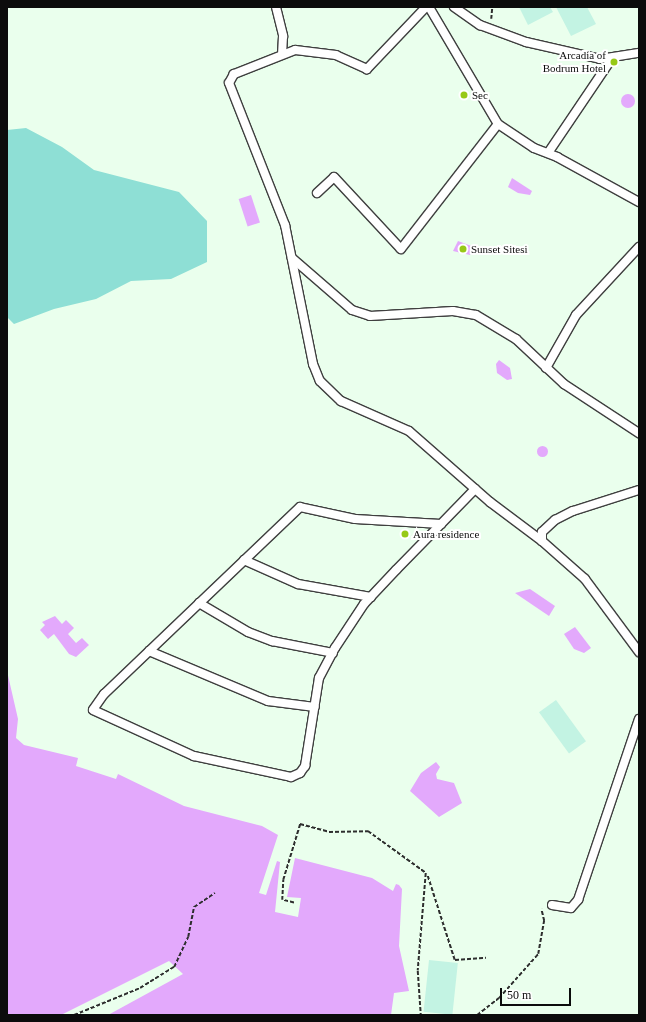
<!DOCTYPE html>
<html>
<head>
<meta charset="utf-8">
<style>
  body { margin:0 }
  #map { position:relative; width:646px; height:1022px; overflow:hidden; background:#eaffed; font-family:Georgia,serif }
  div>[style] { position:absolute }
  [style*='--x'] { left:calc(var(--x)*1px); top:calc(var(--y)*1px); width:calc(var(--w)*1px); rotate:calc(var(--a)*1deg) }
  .forest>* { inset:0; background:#8edfd5 }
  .pitch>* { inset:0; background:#c3f3e3; transform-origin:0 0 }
  .water>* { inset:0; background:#e3a9fc; transform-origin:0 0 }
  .round { border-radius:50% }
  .pier>* { inset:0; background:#eaffed }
  .path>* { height:1.5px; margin-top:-0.75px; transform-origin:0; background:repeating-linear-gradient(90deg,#2e2e2e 0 4px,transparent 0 6px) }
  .roads { filter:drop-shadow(1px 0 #3f3f3f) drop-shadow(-1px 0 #3f3f3f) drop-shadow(0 1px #3f3f3f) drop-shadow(0 -1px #3f3f3f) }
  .street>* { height:8px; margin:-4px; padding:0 4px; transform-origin:4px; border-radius:4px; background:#fff }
  .dots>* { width:11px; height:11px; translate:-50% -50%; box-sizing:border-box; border:2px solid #fff; border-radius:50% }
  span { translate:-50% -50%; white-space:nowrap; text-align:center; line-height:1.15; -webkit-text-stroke:4px #fff; paint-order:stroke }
  .poi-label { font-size:11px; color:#0c0c0c }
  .right { translate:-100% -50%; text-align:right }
  .left { translate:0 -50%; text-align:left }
  .frame { position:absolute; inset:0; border:8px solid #0c0c0c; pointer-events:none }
  .scale { position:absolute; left:500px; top:988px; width:71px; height:18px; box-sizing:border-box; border:2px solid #0c0c0c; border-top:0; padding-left:5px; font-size:12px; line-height:14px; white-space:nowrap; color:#0c0c0c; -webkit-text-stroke:3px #fff; paint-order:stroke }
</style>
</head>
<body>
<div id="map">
  <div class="forest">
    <div style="clip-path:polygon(26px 128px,62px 147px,94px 170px,179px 192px,207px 221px,207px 262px,171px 279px,131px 281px,96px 299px,54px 309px,14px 324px,7px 317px,7px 130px)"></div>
  </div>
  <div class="pitch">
    <div style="clip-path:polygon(519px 7px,550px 7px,553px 12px,528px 25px)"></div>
    <div style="clip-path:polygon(556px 7px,587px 7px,596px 24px,571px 36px)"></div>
    <div style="left:556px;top:700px;width:51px;height:21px;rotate:54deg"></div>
    <div style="left:429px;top:960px;width:29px;height:52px;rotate:6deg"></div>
  </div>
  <div class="water">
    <div class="round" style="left:621px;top:94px;width:14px;height:14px"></div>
    <div style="clip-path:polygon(512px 178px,532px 191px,530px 195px,518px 193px,508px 187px)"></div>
    <div style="left:251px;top:195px;width:29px;height:13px;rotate:72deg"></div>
    <div style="clip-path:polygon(458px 241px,474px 247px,470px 255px,453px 251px)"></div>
    <div style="clip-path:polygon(499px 360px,510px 368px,512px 379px,507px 380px,497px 373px,496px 364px)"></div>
    <div class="round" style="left:536.5px;top:445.5px;width:11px;height:11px"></div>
    <div style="clip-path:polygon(530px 589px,555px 606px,549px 616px,515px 593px)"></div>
    <div style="clip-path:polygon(55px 616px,62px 624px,66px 620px,74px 628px,68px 634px,76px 643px,82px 638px,89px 645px,76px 657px,69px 654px,54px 634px,48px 639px,40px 630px,45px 625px,42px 622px)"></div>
    <div style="clip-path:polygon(575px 627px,591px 648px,584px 653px,574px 649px,564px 634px)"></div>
    <div style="clip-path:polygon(7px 671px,18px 719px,16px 738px,24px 745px,78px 758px,76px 766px,116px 779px,118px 774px,184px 806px,262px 826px,278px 835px,259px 893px,266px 895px,277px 861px,280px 862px,275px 912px,298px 917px,301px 898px,287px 897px,295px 858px,372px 878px,393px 891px,396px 884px,399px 885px,402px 889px,399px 946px,409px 991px,394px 993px,391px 1015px,7px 1015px)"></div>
    <div style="clip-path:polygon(436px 762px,440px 767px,436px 774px,437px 779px,454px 783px,462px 803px,439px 817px,410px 791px,421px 773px)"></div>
  </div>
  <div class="pier">
    <div style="clip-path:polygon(169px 961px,183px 974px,108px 1015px,61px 1015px)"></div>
  </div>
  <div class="path">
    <div style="--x:491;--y:19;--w:12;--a:-85"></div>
    <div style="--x:428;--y:876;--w:88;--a:72.2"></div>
    <div style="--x:455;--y:960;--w:31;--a:-4"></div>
    <div style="--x:294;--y:903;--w:12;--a:-166"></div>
    <div style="--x:282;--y:900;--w:20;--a:-87"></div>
    <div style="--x:283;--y:880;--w:59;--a:-73.1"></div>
    <div style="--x:300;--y:824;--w:30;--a:15"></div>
    <div style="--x:329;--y:832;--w:39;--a:-1"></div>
    <div style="--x:368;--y:831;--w:72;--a:35.9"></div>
    <div style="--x:426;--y:873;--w:98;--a:94.7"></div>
    <div style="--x:418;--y:971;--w:44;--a:86.1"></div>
    <div style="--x:74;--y:1015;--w:71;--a:-22.2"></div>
    <div style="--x:140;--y:988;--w:40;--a:-32"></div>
    <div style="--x:174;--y:967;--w:33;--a:-65"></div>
    <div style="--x:188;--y:937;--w:31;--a:-79"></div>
    <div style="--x:194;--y:907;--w:25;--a:-34"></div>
    <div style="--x:477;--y:1015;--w:28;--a:-38"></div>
    <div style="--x:499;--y:998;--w:59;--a:-48.4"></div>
    <div style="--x:538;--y:954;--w:34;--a:-80"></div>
    <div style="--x:544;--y:921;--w:12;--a:-104"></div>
  </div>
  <div class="roads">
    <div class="street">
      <div style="--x:276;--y:7;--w:30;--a:76"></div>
      <div style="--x:283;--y:36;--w:17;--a:93"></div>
      <div style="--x:426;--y:7;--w:86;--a:133.6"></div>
      <div style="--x:367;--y:69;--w:34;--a:-156"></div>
      <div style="--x:336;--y:55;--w:41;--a:-173"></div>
      <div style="--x:295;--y:50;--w:66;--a:158.5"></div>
      <div style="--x:234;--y:74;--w:10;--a:119"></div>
      <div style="--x:229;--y:83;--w:153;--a:68.5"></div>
      <div style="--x:285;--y:225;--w:142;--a:78.6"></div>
      <div style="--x:313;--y:364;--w:18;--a:68"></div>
      <div style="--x:320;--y:381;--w:29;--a:44"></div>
      <div style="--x:341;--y:401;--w:74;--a:23.8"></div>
      <div style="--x:409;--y:431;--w:108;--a:41.2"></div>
      <div style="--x:490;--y:502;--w:65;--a:36.9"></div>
      <div style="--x:542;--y:541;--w:57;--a:41.5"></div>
      <div style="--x:585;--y:579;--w:91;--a:53.5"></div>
      <div style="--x:429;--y:7;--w:136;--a:59.5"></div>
      <div style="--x:498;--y:124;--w:43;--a:33.7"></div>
      <div style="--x:534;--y:148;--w:25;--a:21"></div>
      <div style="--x:557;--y:157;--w:94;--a:28.8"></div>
      <div style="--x:454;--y:7;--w:32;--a:35"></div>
      <div style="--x:480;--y:25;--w:49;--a:20.3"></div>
      <div style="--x:526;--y:42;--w:76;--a:12.9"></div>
      <div style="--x:600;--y:59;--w:39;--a:-9"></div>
      <div style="--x:548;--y:153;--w:115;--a:-56"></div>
      <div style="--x:317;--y:193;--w:23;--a:-43"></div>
      <div style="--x:334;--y:177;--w:98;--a:47.1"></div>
      <div style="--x:401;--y:249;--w:158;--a:-52.2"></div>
      <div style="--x:292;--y:258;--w:79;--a:40.9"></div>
      <div style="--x:352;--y:310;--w:19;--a:18"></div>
      <div style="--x:370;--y:316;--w:83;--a:-3.4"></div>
      <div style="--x:453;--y:311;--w:23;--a:10"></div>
      <div style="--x:476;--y:315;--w:47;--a:31"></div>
      <div style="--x:516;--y:339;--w:66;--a:43.2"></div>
      <div style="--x:564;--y:384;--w:90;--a:33.2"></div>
      <div style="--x:546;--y:368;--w:61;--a:-60.5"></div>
      <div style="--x:576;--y:315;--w:93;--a:-47.2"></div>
      <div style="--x:441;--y:524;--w:86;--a:-176.7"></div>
      <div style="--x:355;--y:519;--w:56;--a:-167.7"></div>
      <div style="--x:300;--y:507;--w:271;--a:136.3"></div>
      <div style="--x:104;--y:694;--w:19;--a:125"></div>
      <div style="--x:93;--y:710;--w:111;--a:24.5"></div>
      <div style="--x:194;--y:756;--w:99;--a:12.2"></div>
      <div style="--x:291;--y:777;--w:10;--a:-24"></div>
      <div style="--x:300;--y:773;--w:9;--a:-54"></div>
      <div style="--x:305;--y:766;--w:89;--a:-81"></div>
      <div style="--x:319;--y:678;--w:34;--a:-62"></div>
      <div style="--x:335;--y:648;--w:53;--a:-56.6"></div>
      <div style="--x:364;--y:604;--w:47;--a:-46.7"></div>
      <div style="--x:396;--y:570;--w:64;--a:-45.6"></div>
      <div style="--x:441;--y:524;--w:49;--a:-45.8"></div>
      <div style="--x:542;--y:541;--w:9;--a:-90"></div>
      <div style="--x:542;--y:532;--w:18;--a:-43"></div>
      <div style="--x:555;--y:520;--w:20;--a:-27"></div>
      <div style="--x:573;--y:511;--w:69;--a:-17.7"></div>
      <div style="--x:244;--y:560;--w:59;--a:24"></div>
      <div style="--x:298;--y:584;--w:74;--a:10.1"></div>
      <div style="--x:199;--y:603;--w:57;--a:30.6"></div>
      <div style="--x:248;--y:632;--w:26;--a:21"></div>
      <div style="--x:272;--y:641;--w:62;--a:11.1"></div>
      <div style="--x:149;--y:651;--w:129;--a:22.8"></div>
      <div style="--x:268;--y:701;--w:47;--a:7.3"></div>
      <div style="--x:552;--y:905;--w:19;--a:9"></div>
      <div style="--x:571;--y:908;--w:11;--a:-49"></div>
      <div style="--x:578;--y:900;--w:191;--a:-71.4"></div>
    </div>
  </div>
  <div class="dots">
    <div style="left:614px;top:62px;background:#97c917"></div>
    <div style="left:464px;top:95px;background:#97c917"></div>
    <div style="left:463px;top:249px;background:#97c917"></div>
    <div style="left:405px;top:534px;background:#97c917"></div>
  </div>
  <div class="poi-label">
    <span class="right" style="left:606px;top:62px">Arcadia of<br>Bodrum Hotel</span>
    <span class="left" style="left:472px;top:95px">Sec</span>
    <span class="left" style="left:471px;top:249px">Sunset Sitesi</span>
    <span class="left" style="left:413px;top:534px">Aura residence</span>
  </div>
  <div class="frame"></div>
  <div class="scale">50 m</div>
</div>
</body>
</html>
